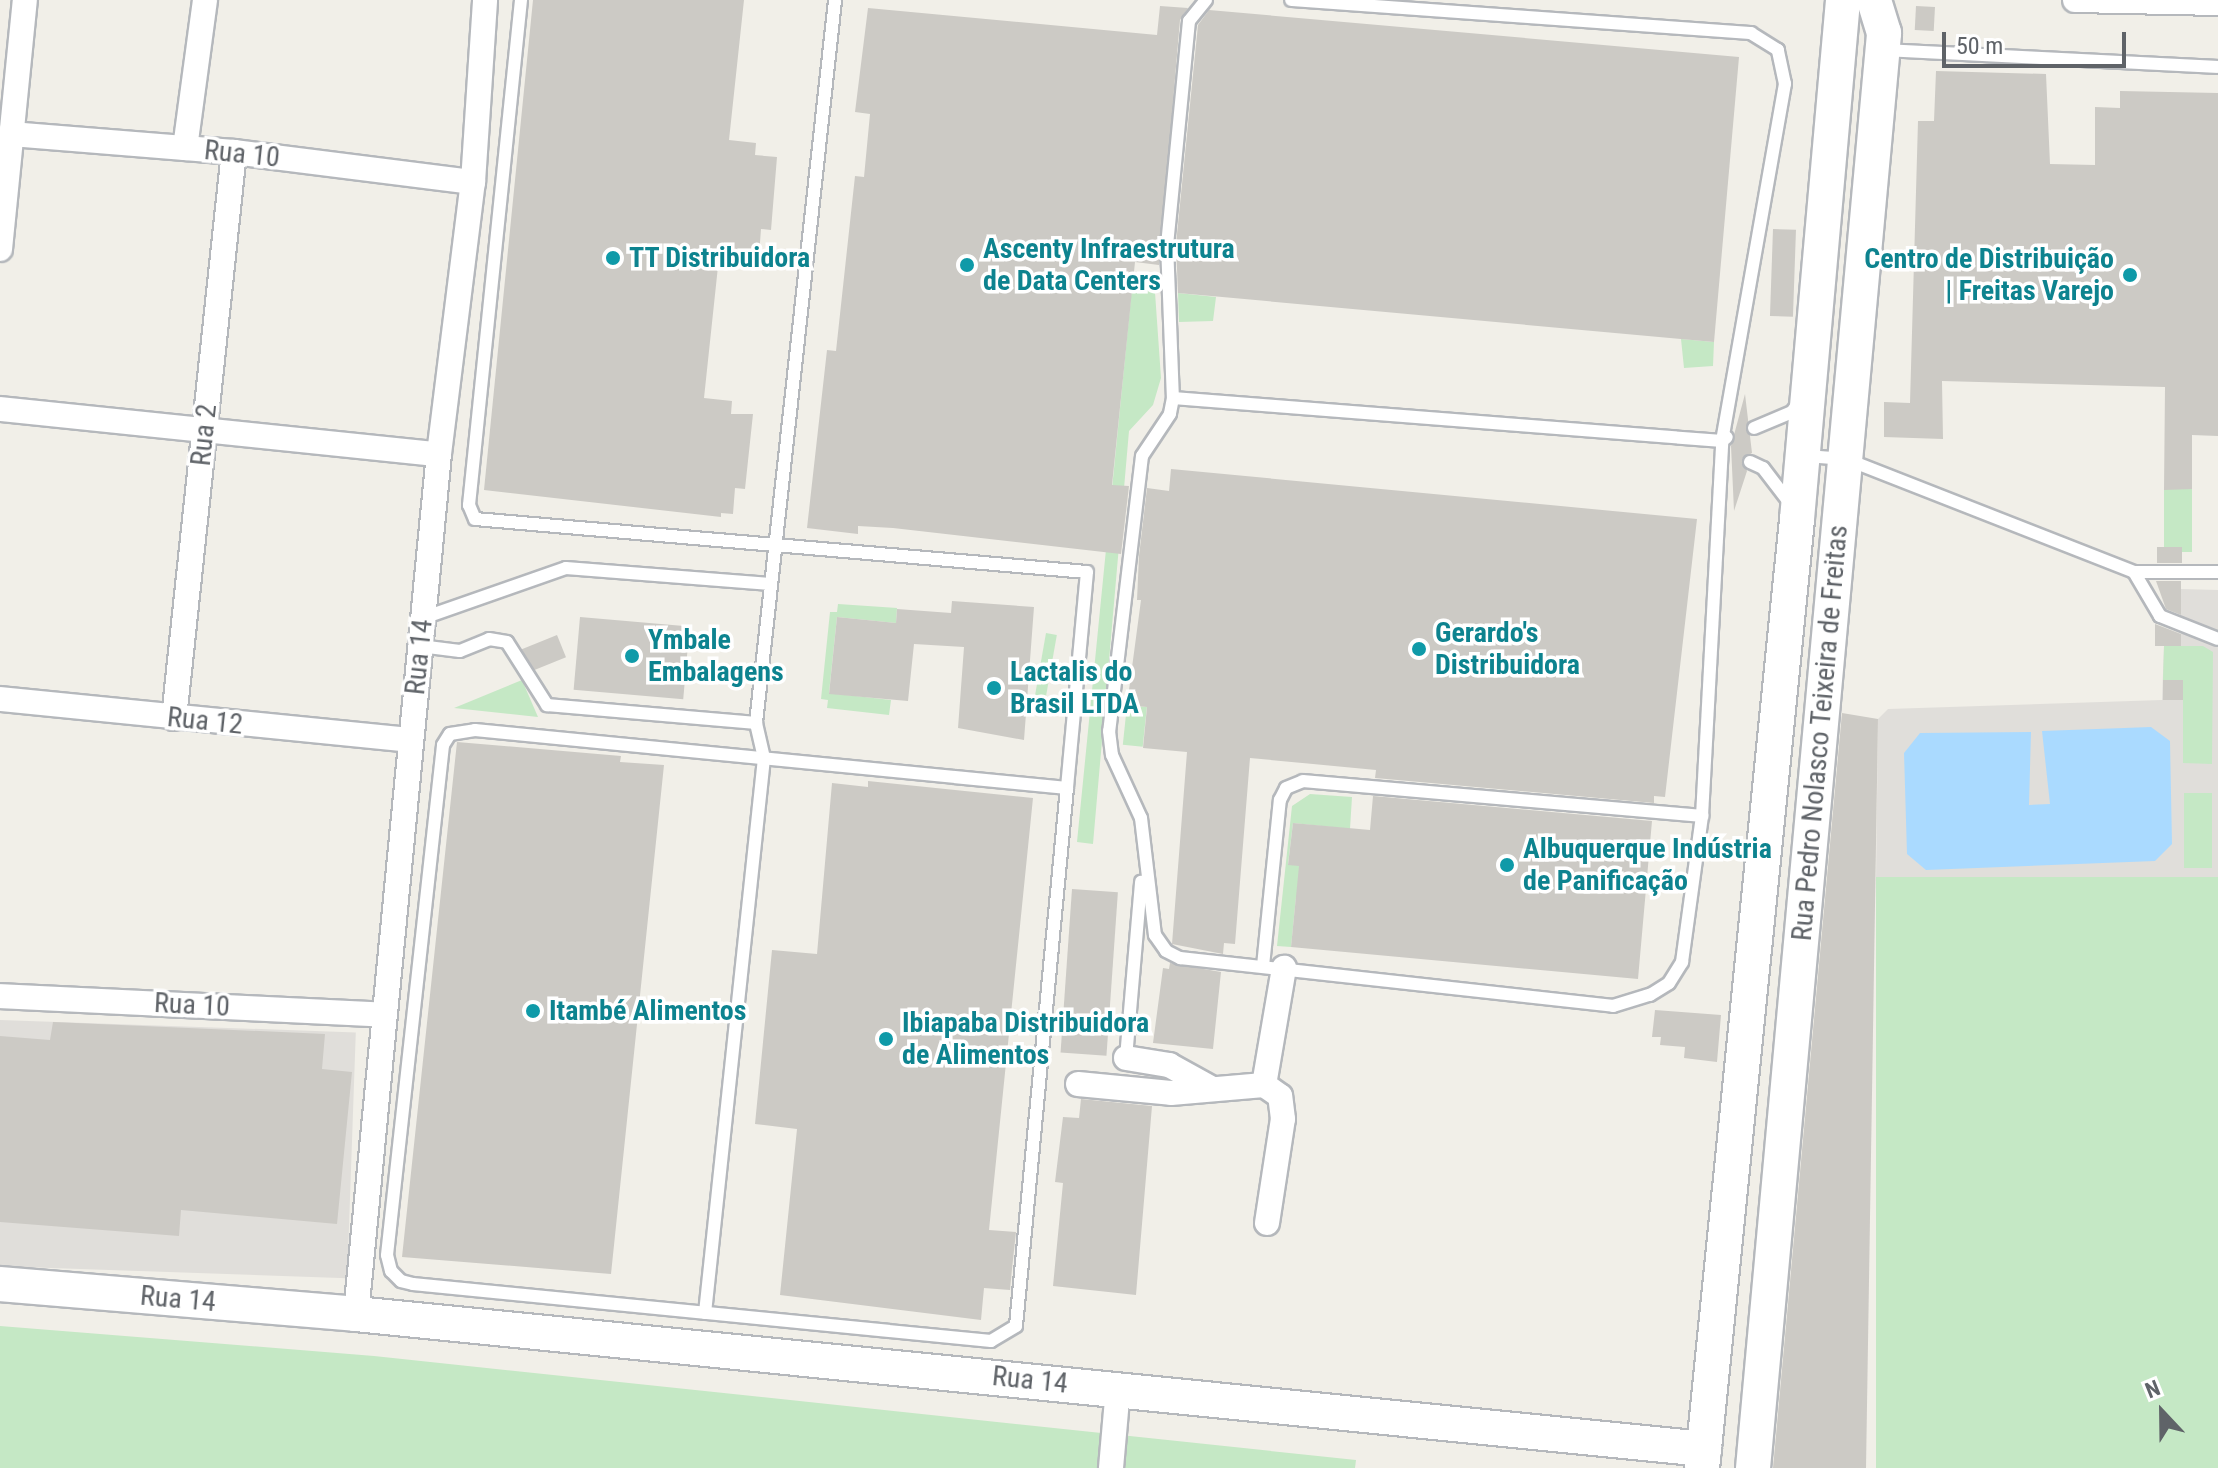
<!DOCTYPE html>
<html>
<head>
<meta charset="utf-8">
<style>
  body { margin:0 }
  #map { position:relative; width:2218px; height:1468px; overflow:hidden; background:#f1efe8; font-family:"Roboto Condensed",sans-serif }
  div>[style] { position:absolute }
  [style*='--x'] { left:calc(var(--x)*1px); top:calc(var(--y)*1px); width:calc(var(--w)*1px); rotate:calc(var(--a)*1deg) }
  .industrial>* { inset:0; background:#e0deda; transform-origin:0 0 }
  .green>* { inset:0; background:#c5e8c5; transform-origin:0 0 }
  .water>* { inset:0; background:#aadaff }
  .building>* { inset:0; background:#cccac5; transform-origin:0 0 }
  .roads { filter:drop-shadow(2px 0 #b5b8bc) drop-shadow(-2px 0 #b5b8bc) drop-shadow(0 2px #b5b8bc) drop-shadow(0 -2px #b5b8bc) }
  .lane>* { height:12px; margin:-6px; padding:0 6px; transform-origin:6px; border-radius:6px; background:#fff }
  .street>* { height:24px; margin:-12px; padding:0 12px; transform-origin:12px; border-radius:12px; background:#fff }
  .secondary>* { height:34px; margin:-17px; padding:0 17px; transform-origin:17px; border-radius:17px; background:#fff }
  .dots>* { width:22px; height:22px; translate:-50% -50%; box-sizing:border-box; border:4px solid #fff; border-radius:50% }
  span { translate:-50% -50%; white-space:nowrap; text-align:center; line-height:1.15; -webkit-text-stroke:7px #fff; paint-order:stroke }
  .street-label { font-size:28px; color:#5f6368 }
  .culture-label { font-size:28px; color:#0d838f; font-weight:700 }
  .left { translate:0 -50%; text-align:left }
  .right { translate:-100% -50%; text-align:right }
  .north { position:absolute; left:2122px; top:1372px; width:80px; height:80px; -webkit-text-stroke:6px #fff; paint-order:stroke; rotate:338deg; font-size:22px; font-weight:700; line-height:32px; text-align:center; color:#5f6368 }
  .north::after { content:''; display:block; margin:auto; width:28px; height:36px; background:#5f6368; clip-path:polygon(50% 0,100% 100%,50% 72%,0 100%) }
  .scale { position:absolute; left:1942px; top:32px; width:184px; height:36px; box-sizing:border-box; border:4px solid #5f6368; border-top:0; padding-left:10px; font-size:24px; line-height:28px; white-space:nowrap; color:#5f6368; -webkit-text-stroke:6px #fff; paint-order:stroke }
</style>
</head>
<body>
<div id="map">
  <div class="industrial">
    <div style="clip-path:polygon(2181px 589px,2218px 590px,2218px 877px,1876px 881px,1878px 719px,1888px 709px,2162px 700px,2164px 646px,2181px 646px)"></div>
    <div style="left:0;top:1020px;width:356px;height:246px;rotate:2deg"></div>
  </div>
  <div class="green">
    <div style="clip-path:polygon(1133px 277px,1154px 278px,1161px 378px,1153px 405px,1129px 431px,1093px 844px,1077px 842px)"></div>
    <div style="clip-path:polygon(1178px 293px,1216px 297px,1213px 321px,1179px 322px)"></div>
    <div style="clip-path:polygon(1681px 339px,1714px 342px,1713px 366px,1684px 368px)"></div>
    <div style="left:2192px;top:489px;width:63px;height:28px;rotate:90deg"></div>
    <div style="clip-path:polygon(838px 604px,897px 608px,896px 623px,837px 617px,829px 693px,891px 700px,889px 715px,827px 708px,828px 700px,821px 699px,830px 612px,837px 612px)"></div>
    <div style="left:1046px;top:633px;width:11px;height:70px;rotate:10deg"></div>
    <div style="clip-path:polygon(2164px 646px,2203px 646px,2213px 652px,2212px 764px,2183px 763px,2183px 681px,2163px 680px)"></div>
    <div style="clip-path:polygon(522px 680px,538px 717px,454px 708px)"></div>
    <div style="left:1127px;top:705px;width:20px;height:40px;rotate:6deg"></div>
    <div style="left:2184px;top:793px;width:28px;height:75px"></div>
    <div style="clip-path:polygon(1310px 794px,1352px 797px,1350px 829px,1293px 823px,1288px 864px,1351px 871px,1296px 897px,1291px 947px,1277px 946px,1292px 806px)"></div>
    <div style="left:2218px;top:877px;width:591px;height:342px;rotate:90deg"></div>
    <div style="clip-path:polygon(0 1326px,374px 1356px,1356px 1460px,1355px 1468px,0 1468px)"></div>
  </div>
  <div class="water">
    <div style="clip-path:polygon(2151px 727px,2170px 741px,2172px 844px,2155px 861px,1926px 870px,1907px 854px,1904px 753px,1920px 733px,2031px 732px,2029px 805px,2050px 804px,2042px 731px)"></div>
  </div>
  <div class="building">
    <div style="clip-path:polygon(533px 0,744px 0,729px 140px,756px 143px,755px 155px,777px 157px,771px 230px,761px 229px,759px 256px,719px 257px,704px 398px,732px 401px,731px 414px,753px 414px,745px 489px,735px 488px,733px 514px,721px 513px,721px 517px,484px 490px)"></div>
    <div style="clip-path:polygon(1160px 6px,1188px 8px,1180px 20px,1159px 265px,1135px 262px,1112px 485px,1129px 486px,1121px 554px,893px 528px,858px 526px,858px 534px,807px 528px,827px 350px,836px 351px,855px 176px,864px 177px,870px 114px,855px 112px,868px 8px,1157px 35px)"></div>
    <div style="left:1916px;top:6px;width:19px;height:24px;rotate:3deg"></div>
    <div style="clip-path:polygon(1209px 10px,1739px 57px,1714px 342px,1178px 293px,1176px 244px,1198px 25px)"></div>
    <div style="clip-path:polygon(1936px 71px,2046px 74px,2050px 164px,2095px 165px,2095px 107px,2120px 108px,2120px 91px,2218px 93px,2218px 436px,2192px 435px,2192px 489px,2164px 490px,2165px 387px,1942px 381px,1943px 439px,1884px 437px,1884px 402px,1910px 403px,1918px 121px,1934px 121px)"></div>
    <div style="left:1773px;top:229px;width:23px;height:87px;rotate:2deg"></div>
    <div style="clip-path:polygon(1745px 394px,1752px 453px,1742px 459px,1747px 471px,1734px 511px,1731px 446px)"></div>
    <div style="clip-path:polygon(1171px 469px,1697px 519px,1665px 797px,1654px 796px,1654px 803px,1375px 778px,1376px 770px,1250px 758px,1235px 944px,1224px 943px,1223px 954px,1172px 944px,1187px 752px,1143px 748px,1147px 707px,1127px 705px,1141px 600px,1137px 600px,1139px 556px,1147px 488px,1169px 491px)"></div>
    <div style="left:2157px;top:547px;width:25px;height:16px"></div>
    <div style="clip-path:polygon(2156px 581px,2181px 581px,2181px 615px,2166px 609px)"></div>
    <div style="clip-path:polygon(952px 601px,1034px 607px,1024px 740px,958px 728px,964px 647px,914px 644px,908px 701px,829px 694px,837px 617px,896px 623px,897px 609px,951px 613px)"></div>
    <div style="left:580px;top:617px;width:110px;height:73px;rotate:5deg"></div>
    <div style="clip-path:polygon(2155px 624px,2181px 634px,2181px 646px,2155px 646px)"></div>
    <div style="left:557px;top:635px;width:24px;height:38px;rotate:68deg"></div>
    <div style="left:2163px;top:680px;width:20px;height:20px"></div>
    <div style="clip-path:polygon(1842px 713px,1878px 719px,1866px 1468px,1773px 1468px)"></div>
    <div style="clip-path:polygon(457px 742px,621px 756px,620px 762px,664px 765px,611px 1274px,402px 1257px)"></div>
    <div style="clip-path:polygon(868px 781px,1033px 798px,989px 1230px,1016px 1232px,1012px 1269px,1010px 1290px,984px 1288px,981px 1320px,780px 1295px,797px 1129px,755px 1124px,772px 950px,817px 954px,832px 783px,868px 787px)"></div>
    <div style="clip-path:polygon(1373px 796px,1652px 821px,1638px 979px,1291px 947px,1299px 866px,1288px 865px,1293px 823px,1370px 830px)"></div>
    <div style="left:1072px;top:889px;width:46px;height:164px;rotate:4deg"></div>
    <div style="clip-path:polygon(1170px 963px,1221px 972px,1213px 1049px,1153px 1043px,1163px 968px,1169px 969px)"></div>
    <div style="clip-path:polygon(1655px 1010px,1721px 1015px,1717px 1062px,1684px 1058px,1685px 1047px,1660px 1045px,1661px 1037px,1652px 1037px)"></div>
    <div style="clip-path:polygon(53px 1022px,325px 1034px,322px 1069px,352px 1072px,337px 1224px,181px 1210px,179px 1236px,0 1222px,0 1036px,50px 1040px)"></div>
    <div style="clip-path:polygon(1081px 1099px,1152px 1106px,1136px 1295px,1053px 1286px,1063px 1183px,1055px 1182px,1063px 1117px,1079px 1118px)"></div>
  </div>
  <div class="roads">
    <div class="lane">
      <div style="--x:521;--y:0;--w:508;--a:95.88"></div>
      <div style="--x:469;--y:505;--w:15;--a:67"></div>
      <div style="--x:475;--y:519;--w:614;--a:4.95"></div>
      <div style="--x:1087;--y:572;--w:217;--a:95.3"></div>
      <div style="--x:1067;--y:788;--w:540;--a:95.42"></div>
      <div style="--x:1016;--y:1326;--w:29;--a:149"></div>
      <div style="--x:991;--y:1341;--w:581;--a:-174.37"></div>
      <div style="--x:413;--y:1284;--w:12;--a:-166"></div>
      <div style="--x:401;--y:1281;--w:14;--a:-135"></div>
      <div style="--x:391;--y:1271;--w:16;--a:-104"></div>
      <div style="--x:387;--y:1255;--w:513;--a:-83.73"></div>
      <div style="--x:443;--y:745;--w:13;--a:-58"></div>
      <div style="--x:450;--y:734;--w:25;--a:-9"></div>
      <div style="--x:475;--y:730;--w:595;--a:5.6"></div>
      <div style="--x:1206;--y:0;--w:27;--a:129"></div>
      <div style="--x:1189;--y:21;--w:224;--a:95.6"></div>
      <div style="--x:1167;--y:244;--w:154;--a:87.8"></div>
      <div style="--x:1173;--y:398;--w:16;--a:101"></div>
      <div style="--x:1170;--y:414;--w:50;--a:123.7"></div>
      <div style="--x:1142;--y:456;--w:277;--a:96.8"></div>
      <div style="--x:1109;--y:731;--w:24;--a:83"></div>
      <div style="--x:1112;--y:755;--w:69;--a:65.3"></div>
      <div style="--x:1141;--y:818;--w:118;--a:83.2"></div>
      <div style="--x:1155;--y:935;--w:19;--a:55"></div>
      <div style="--x:1166;--y:951;--w:16;--a:27"></div>
      <div style="--x:1180;--y:958;--w:436;--a:6.3"></div>
      <div style="--x:1613;--y:1006;--w:39;--a:-17"></div>
      <div style="--x:1650;--y:995;--w:22;--a:-32"></div>
      <div style="--x:1669;--y:983;--w:25;--a:-58"></div>
      <div style="--x:1682;--y:962;--w:147;--a:-82.2"></div>
      <div style="--x:1702;--y:816;--w:376;--a:-86.9"></div>
      <div style="--x:1722;--y:441;--w:363;--a:-80"></div>
      <div style="--x:1785;--y:84;--w:35;--a:-102"></div>
      <div style="--x:1778;--y:50;--w:32;--a:-148"></div>
      <div style="--x:1751;--y:33;--w:461;--a:-175.9"></div>
      <div style="--x:1885;--y:50;--w:333;--a:2.9"></div>
      <div style="--x:1173;--y:398;--w:551;--a:4.48"></div>
      <div style="--x:1722;--y:441;--w:6;--a:-39"></div>
      <div style="--x:1754;--y:428;--w:41;--a:-22.8"></div>
      <div style="--x:1792;--y:412;--w:12;--a:-55"></div>
      <div style="--x:1806;--y:456;--w:40;--a:4.3"></div>
      <div style="--x:1846;--y:459;--w:309;--a:21.4"></div>
      <div style="--x:2134;--y:572;--w:84;--a:0"></div>
      <div style="--x:1750;--y:462;--w:14;--a:25"></div>
      <div style="--x:1763;--y:468;--w:43;--a:52.6"></div>
      <div style="--x:2134;--y:572;--w:51;--a:59.4"></div>
      <div style="--x:2160;--y:616;--w:62;--a:21.6"></div>
      <div style="--x:423;--y:618;--w:151;--a:-19.3"></div>
      <div style="--x:566;--y:568;--w:205;--a:4.5"></div>
      <div style="--x:420;--y:646;--w:40;--a:7.1"></div>
      <div style="--x:460;--y:651;--w:31;--a:-22"></div>
      <div style="--x:489;--y:639;--w:18;--a:9"></div>
      <div style="--x:507;--y:642;--w:75;--a:57.6"></div>
      <div style="--x:547;--y:705;--w:210;--a:4.9"></div>
      <div style="--x:1263;--y:966;--w:167;--a:-84.2"></div>
      <div style="--x:1280;--y:800;--w:13;--a:-63"></div>
      <div style="--x:1286;--y:788;--w:18;--a:-22"></div>
      <div style="--x:1303;--y:781;--w:401;--a:5"></div>
      <div style="--x:1126;--y:1058;--w:177;--a:-85.1"></div>
      <div style="--x:705;--y:1313;--w:558;--a:-83.93"></div>
      <div style="--x:764;--y:758;--w:36;--a:-103"></div>
      <div style="--x:756;--y:723;--w:727;--a:-83.76"></div>
    </div>
    <div class="street">
      <div style="--x:2075;--y:0;--w:143;--a:1.2"></div>
      <div style="--x:10;--y:134;--w:225;--a:4.6"></div>
      <div style="--x:234;--y:152;--w:241;--a:7.2"></div>
      <div style="--x:185;--y:148;--w:149;--a:-82.3"></div>
      <div style="--x:0;--y:249;--w:250;--a:-84.3"></div>
      <div style="--x:0;--y:409;--w:441;--a:5.9"></div>
      <div style="--x:0;--y:699;--w:412;--a:5.7"></div>
      <div style="--x:174;--y:718;--w:569;--a:-83.95"></div>
      <div style="--x:0;--y:996;--w:384;--a:2.8"></div>
      <div style="--x:1126;--y:1058;--w:44;--a:9.2"></div>
      <div style="--x:1169;--y:1065;--w:46;--a:28.8"></div>
      <div style="--x:1078;--y:1084;--w:93;--a:5.5"></div>
      <div style="--x:1171;--y:1093;--w:93;--a:-4.9"></div>
      <div style="--x:1267;--y:1223;--w:105;--a:-81.3"></div>
      <div style="--x:1283;--y:1119;--w:23;--a:-97"></div>
      <div style="--x:1280;--y:1096;--w:19;--a:-145"></div>
      <div style="--x:1264;--y:1085;--w:119;--a:-80.3"></div>
      <div style="--x:356;--y:1314;--w:864;--a:-84.49"></div>
      <div style="--x:439;--y:454;--w:274;--a:-82.9"></div>
      <div style="--x:473;--y:182;--w:182;--a:-86.2"></div>
      <div style="--x:1111;--y:1468;--w:80;--a:-85"></div>
    </div>
    <div class="secondary">
      <div style="--x:0;--y:1284;--w:357;--a:4.8"></div>
      <div style="--x:356;--y:1314;--w:1355;--a:5.72"></div>
      <div style="--x:1702;--y:1468;--w:954;--a:-84.28"></div>
      <div style="--x:1797;--y:519;--w:521;--a:-84.93"></div>
      <div style="--x:1753;--y:1468;--w:1441;--a:-84.78"></div>
      <div style="--x:1884;--y:33;--w:34;--a:-107"></div>
    </div>
  </div>
  <div class="dots">
    <div style="left:613px;top:258px;background:#0f9aa8"></div>
    <div style="left:967px;top:265px;background:#0f9aa8"></div>
    <div style="left:2130px;top:275px;background:#0f9aa8"></div>
    <div style="left:1419px;top:649px;background:#0f9aa8"></div>
    <div style="left:632px;top:656px;background:#0f9aa8"></div>
    <div style="left:994px;top:688px;background:#0f9aa8"></div>
    <div style="left:1507px;top:865px;background:#0f9aa8"></div>
    <div style="left:533px;top:1011px;background:#0f9aa8"></div>
    <div style="left:886px;top:1039px;background:#0f9aa8"></div>
  </div>
  <div class="street-label">
    <span style="left:242px;top:154px;rotate:6deg">Rua 10</span>
    <span style="left:204px;top:435px;rotate:-84deg">Rua 2</span>
    <span style="left:419px;top:657px;rotate:-84deg">Rua 14</span>
    <span style="left:205px;top:721px;rotate:6deg">Rua 12</span>
    <span style="left:1820px;top:733px;rotate:-85deg">Rua Pedro Nolasco Teixeira de Freitas</span>
    <span style="left:192px;top:1005px;rotate:3deg">Rua 10</span>
    <span style="left:178px;top:1299px;rotate:5deg">Rua 14</span>
    <span style="left:1030px;top:1380px;rotate:6deg">Rua 14</span>
  </div>
  <div class="culture-label">
    <span class="left" style="left:983px;top:265px">Ascenty Infraestrutura<br>de Data Centers</span>
    <span class="left" style="left:629px;top:258px">TT Distribuidora</span>
    <span class="right" style="left:2114px;top:275px">Centro de Distribuição<br>| Freitas Varejo</span>
    <span class="left" style="left:1435px;top:649px">Gerardo's<br>Distribuidora</span>
    <span class="left" style="left:648px;top:656px">Ymbale<br>Embalagens</span>
    <span class="left" style="left:1010px;top:688px">Lactalis do<br>Brasil LTDA</span>
    <span class="left" style="left:1523px;top:865px">Albuquerque Indústria<br>de Panificação</span>
    <span class="left" style="left:549px;top:1011px">Itambé Alimentos</span>
    <span class="left" style="left:902px;top:1039px">Ibiapaba Distribuidora<br>de Alimentos</span>
  </div>
  <div class="north">N</div>
  <div class="scale">50 m</div>
</div>
</body>
</html>
